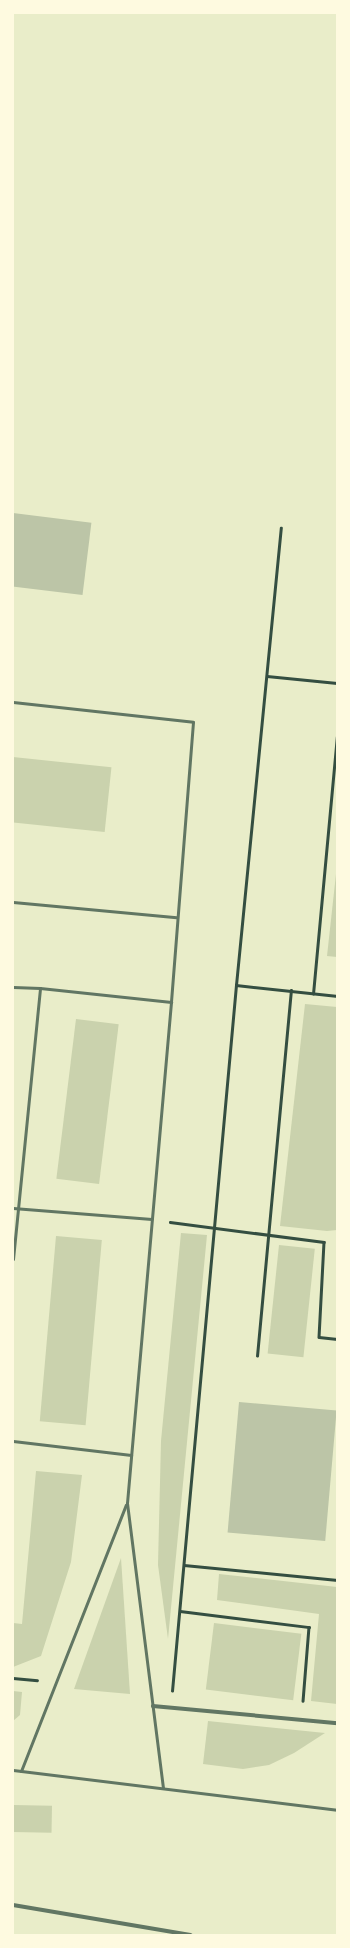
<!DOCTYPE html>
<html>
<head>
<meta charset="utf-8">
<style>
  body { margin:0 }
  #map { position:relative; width:350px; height:1948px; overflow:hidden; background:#e9edc9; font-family:Rubik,sans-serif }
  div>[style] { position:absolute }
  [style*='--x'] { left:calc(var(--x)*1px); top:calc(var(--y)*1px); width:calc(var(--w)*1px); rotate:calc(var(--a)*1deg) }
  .green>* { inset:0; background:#cad2ad; transform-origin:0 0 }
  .building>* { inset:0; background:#bcc5a7; transform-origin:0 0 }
  .path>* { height:2.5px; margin:-1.25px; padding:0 1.25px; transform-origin:1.25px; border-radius:1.25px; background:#344e41 }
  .service>* { height:3px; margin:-1.5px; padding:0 1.5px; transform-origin:1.5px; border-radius:1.5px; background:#617663 }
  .pedestrian>* { height:3.5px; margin:-1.75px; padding:0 1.75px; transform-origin:1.75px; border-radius:1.75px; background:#617663 }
  .minor>* { height:4px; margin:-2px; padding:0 2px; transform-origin:2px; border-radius:2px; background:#617663 }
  span { translate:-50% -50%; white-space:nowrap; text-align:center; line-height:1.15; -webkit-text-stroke:4px #fefae0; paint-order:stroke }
  .frame { position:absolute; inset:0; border:14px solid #fefae0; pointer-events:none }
</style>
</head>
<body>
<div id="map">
  <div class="green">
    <div style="left:13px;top:757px;width:99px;height:65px;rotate:6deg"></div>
    <div style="clip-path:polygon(337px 865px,337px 957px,327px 956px)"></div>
    <div style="clip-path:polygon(305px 1004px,337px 1007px,337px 1230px,327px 1231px,280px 1226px)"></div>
    <div style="left:76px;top:1019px;width:43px;height:161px;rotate:7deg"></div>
    <div style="clip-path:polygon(181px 1233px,207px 1235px,168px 1639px,158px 1565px,161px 1441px)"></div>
    <div style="left:56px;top:1236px;width:46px;height:186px;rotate:5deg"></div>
    <div style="left:279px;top:1245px;width:36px;height:109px;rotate:6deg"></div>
    <div style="clip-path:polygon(36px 1471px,82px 1475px,71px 1562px,41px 1656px,13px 1667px,13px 1623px,22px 1624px)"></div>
    <div style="clip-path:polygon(121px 1558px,130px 1694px,74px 1689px)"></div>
    <div style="clip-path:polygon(219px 1574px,337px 1587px,337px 1704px,311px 1701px,319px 1614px,217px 1600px)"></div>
    <div style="left:214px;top:1623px;width:88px;height:67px;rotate:7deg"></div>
    <div style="clip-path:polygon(13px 1691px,22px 1692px,20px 1715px,13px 1721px)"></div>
    <div style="clip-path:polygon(208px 1721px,325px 1733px,294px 1753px,269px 1765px,243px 1769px,203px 1764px)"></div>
    <div style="left:13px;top:1805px;width:39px;height:27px;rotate:1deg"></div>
  </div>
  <div class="building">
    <div style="left:13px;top:513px;width:79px;height:73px;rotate:7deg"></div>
    <div style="left:239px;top:1402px;width:98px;height:131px;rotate:5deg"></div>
  </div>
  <div class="path">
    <div style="--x:267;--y:676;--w:70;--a:5.7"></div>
    <div style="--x:236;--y:985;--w:102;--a:6.2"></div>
    <div style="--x:313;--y:994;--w:258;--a:-84.7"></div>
    <div style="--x:170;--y:1222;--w:155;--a:7.4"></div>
    <div style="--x:324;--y:1242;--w:95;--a:93"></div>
    <div style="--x:319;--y:1337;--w:18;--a:6"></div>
    <div style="--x:257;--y:1356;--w:367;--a:-84.7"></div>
    <div style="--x:184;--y:1565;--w:154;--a:5.6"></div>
    <div style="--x:180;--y:1611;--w:130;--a:7.1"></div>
    <div style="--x:309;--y:1627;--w:74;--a:94.6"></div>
    <div style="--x:13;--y:1678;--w:24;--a:5"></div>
    <div style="--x:172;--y:1691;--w:709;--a:-84.82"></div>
    <div style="--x:236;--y:985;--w:459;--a:-84.4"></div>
  </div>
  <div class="service">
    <div style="--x:13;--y:702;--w:181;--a:6.3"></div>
    <div style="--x:193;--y:722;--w:281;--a:94.5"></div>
    <div style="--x:171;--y:1002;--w:503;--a:95.02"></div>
    <div style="--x:127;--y:1503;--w:287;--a:82.8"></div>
    <div style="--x:13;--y:902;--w:164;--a:5.3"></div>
    <div style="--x:13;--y:987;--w:27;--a:2"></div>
    <div style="--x:40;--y:988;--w:132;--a:6.1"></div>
    <div style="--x:13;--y:1208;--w:139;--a:4.5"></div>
    <div style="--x:13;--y:1259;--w:272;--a:-84.3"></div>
    <div style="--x:13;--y:1441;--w:119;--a:6.8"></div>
    <div style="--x:13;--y:1770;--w:326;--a:7"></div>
    <div style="--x:21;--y:1771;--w:286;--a:-68.5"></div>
  </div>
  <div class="pedestrian">
    <div style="--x:153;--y:1706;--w:185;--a:5.3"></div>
  </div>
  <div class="minor">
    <div style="--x:13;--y:1905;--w:180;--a:9.6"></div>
  </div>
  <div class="frame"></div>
</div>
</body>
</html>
